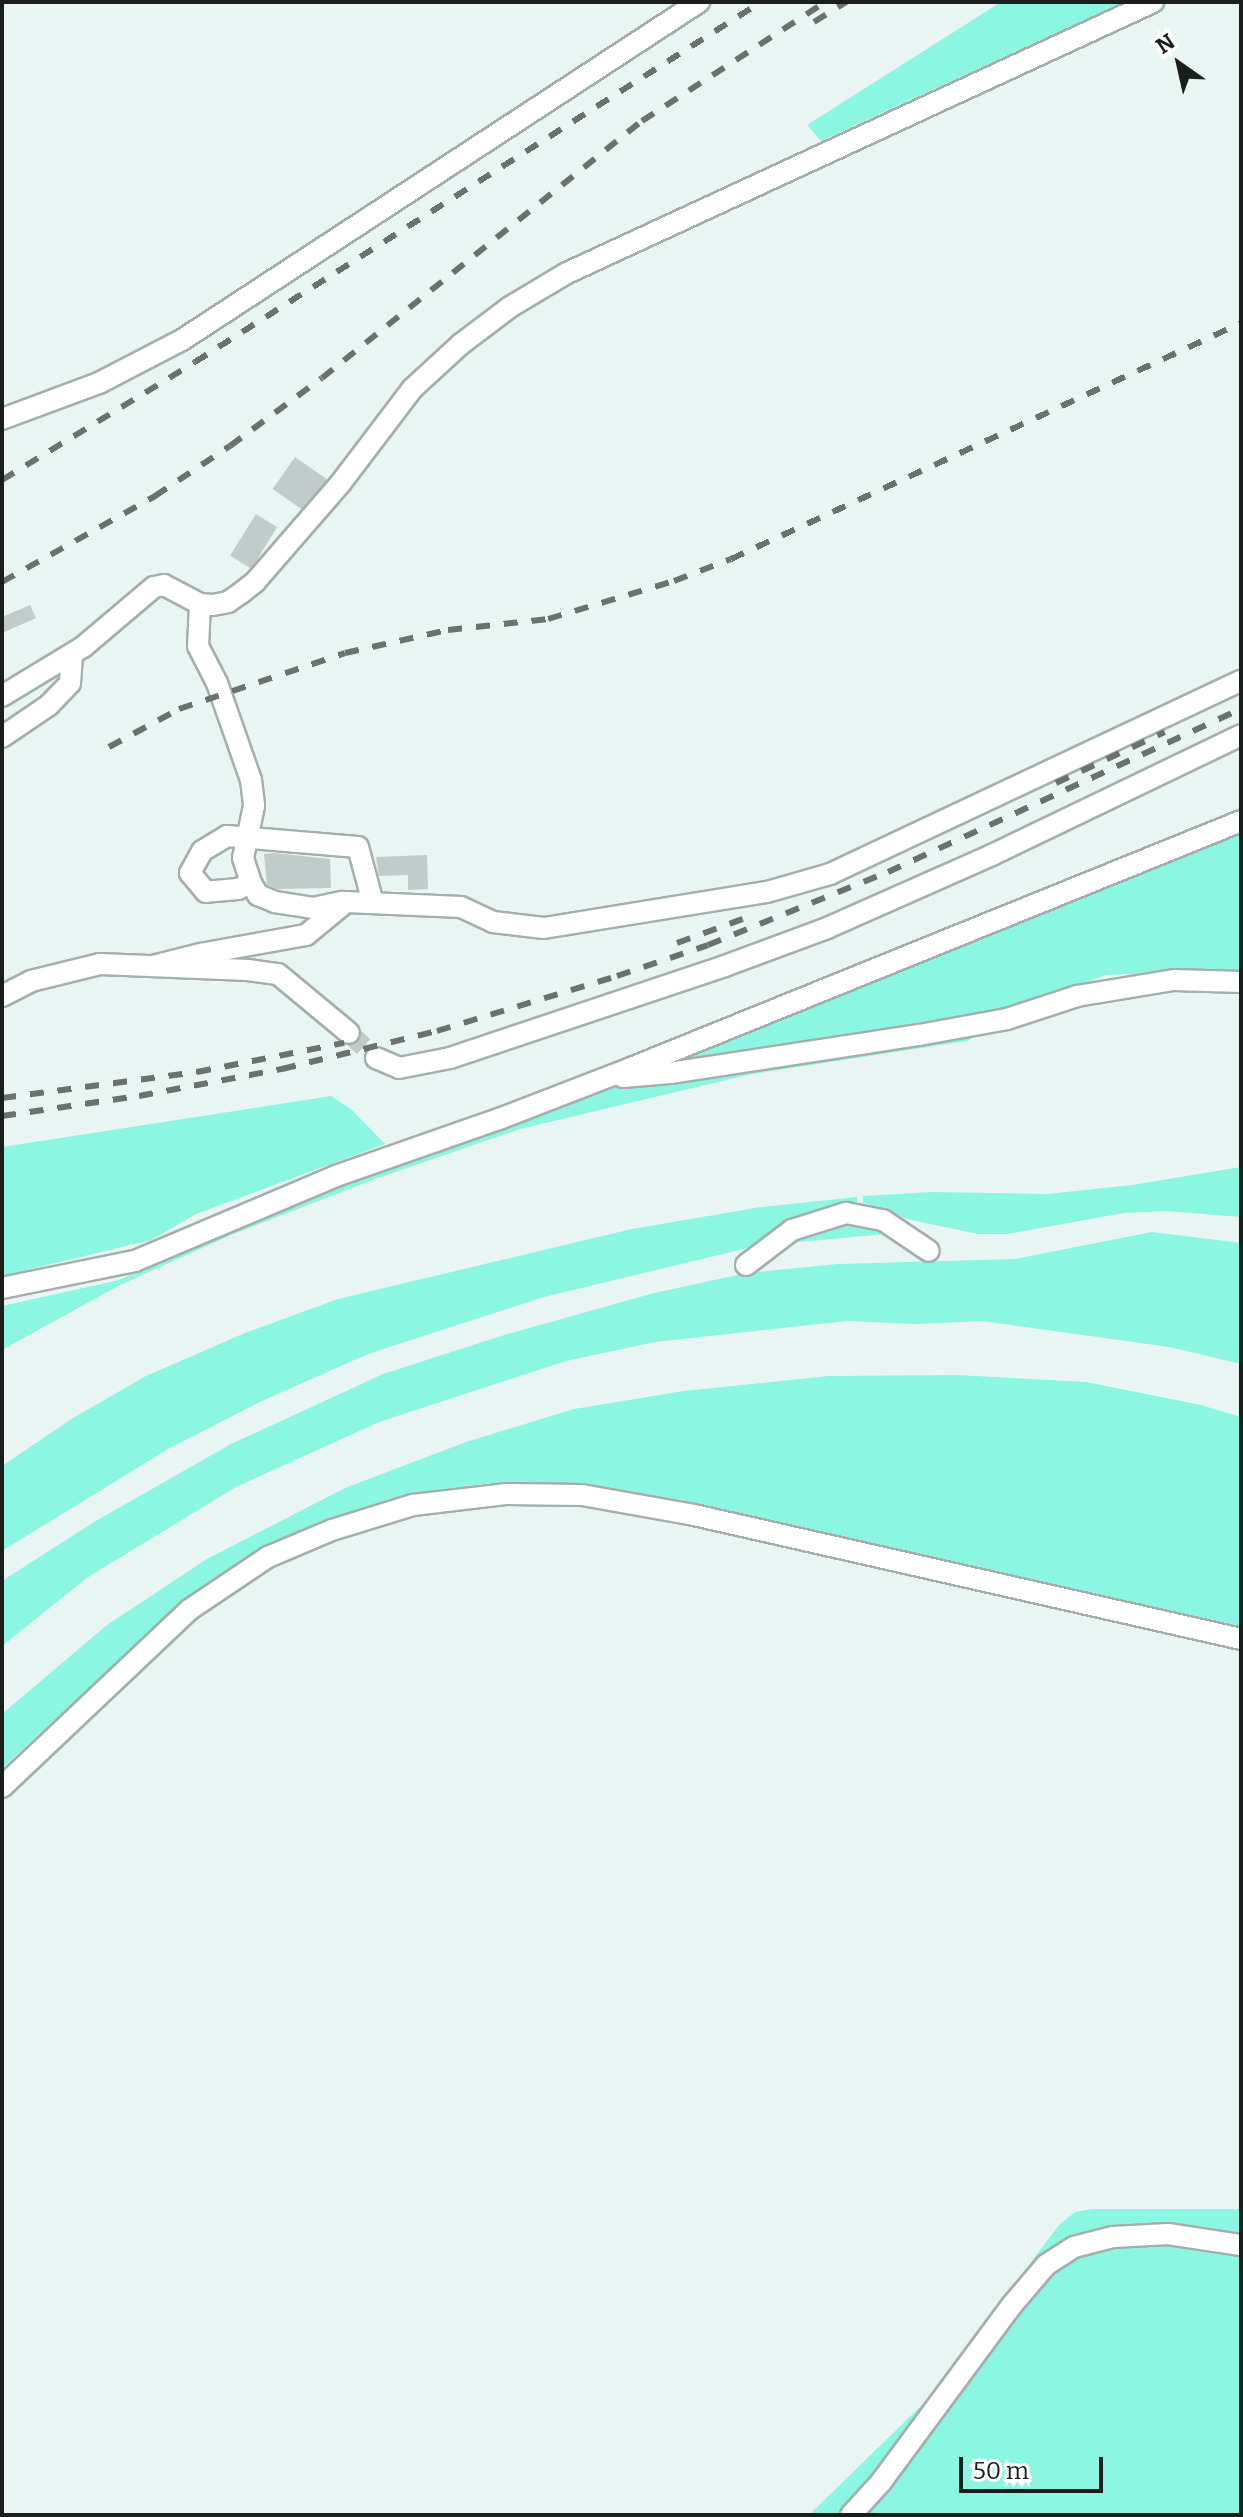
<!DOCTYPE html>
<html>
<head>
<meta charset="utf-8">
<style>
  body { margin:0 }
  #map { position:relative; width:1243px; height:2517px; overflow:hidden; background:#e9f5f2; font-family:Bitter,serif }
  div>[style] { position:absolute }
  [style*='--x'] { left:calc(var(--x)*1px); top:calc(var(--y)*1px); width:calc(var(--w)*1px); rotate:calc(var(--a)*1deg) }
  .green>* { inset:0; background:#8bf6e1 }
  .building>* { inset:0; background:#c1ccca; transform-origin:0 0 }
  .minor-tunnel>* { height:20px; margin-top:-10px; transform-origin:0; background:repeating-linear-gradient(90deg,#c0cac7 0 20px,transparent 0 30px) }
  .roads { filter:drop-shadow(2px 0 #a4afad) drop-shadow(-2px 0 #a4afad) drop-shadow(0 2px #a4afad) drop-shadow(0 -2px #a4afad) }
  .minor>* { height:20px; margin:-10px; padding:0 10px; transform-origin:10px; border-radius:10px; background:#fff }
  .rail>* { height:6px; margin-top:-3px; transform-origin:0; background:repeating-linear-gradient(90deg,#6a716f 0 14px,transparent 0 28px) }
  span { translate:-50% -50%; white-space:nowrap; text-align:center; line-height:1.15; -webkit-text-stroke:6px #fff; paint-order:stroke }
  .frame { position:absolute; inset:0; border:4px solid #1a1e1d; pointer-events:none }
  .north { position:absolute; left:1139px; top:24px; width:80px; height:80px; -webkit-text-stroke:6px #fff; paint-order:stroke; rotate:326deg; font-size:22px; font-weight:700; line-height:32px; text-align:center; color:#1a1e1d }
  .north::after { content:''; display:block; margin:auto; width:28px; height:36px; background:#1a1e1d; clip-path:polygon(50% 0,100% 100%,50% 72%,0 100%) }
  .scale { position:absolute; left:959px; top:2457px; width:144px; height:36px; box-sizing:border-box; border:4px solid #1a1e1d; border-top:0; padding-left:10px; font-size:24px; line-height:28px; white-space:nowrap; color:#1a1e1d; -webkit-text-stroke:6px #fff; paint-order:stroke }
</style>
</head>
<body>
<div id="map">
  <div class="green">
    <div style="clip-path:polygon(1001px 2px,1123px 2px,821px 141px,807px 125px)"></div>
    <div style="clip-path:polygon(1241px 828px,1241px 970px,1106px 975px,1042px 999px,967px 1041px,752px 1074px,520px 1129px,375px 1179px,231px 1235px,118px 1286px,2px 1350px,2px 1306px,119px 1280px,255px 1217px,347px 1182px,561px 1108px)"></div>
    <div style="clip-path:polygon(331px 1096px,352px 1110px,385px 1144px,196px 1214px,151px 1240px,2px 1276px,2px 1147px)"></div>
    <div style="clip-path:polygon(1241px 1167px,1241px 1217px,1165px 1211px,1124px 1213px,1007px 1234px,978px 1234px,911px 1220px,863px 1203px,863px 1196px,931px 1192px,1048px 1194px,1132px 1185px)"></div>
    <div style="clip-path:polygon(857px 1197px,857px 1203px,811px 1215px,756px 1246px,544px 1297px,368px 1354px,264px 1400px,168px 1449px,2px 1551px,2px 1466px,73px 1418px,146px 1376px,245px 1333px,338px 1299px,632px 1229px,761px 1207px)"></div>
    <div style="clip-path:polygon(845px 1220px,864px 1222px,886px 1234px,788px 1243px,800px 1235px)"></div>
    <div style="clip-path:polygon(1152px 1232px,1241px 1243px,1241px 1364px,1169px 1347px,982px 1321px,916px 1324px,847px 1321px,655px 1342px,566px 1361px,379px 1422px,236px 1487px,88px 1577px,2px 1646px,2px 1581px,94px 1522px,231px 1444px,383px 1374px,501px 1336px,654px 1293px,747px 1273px,838px 1264px,1015px 1259px)"></div>
    <div style="clip-path:polygon(956px 1375px,1086px 1382px,1201px 1405px,1241px 1417px,1241px 1626px,778px 1527px,682px 1501px,588px 1485px,490px 1483px,424px 1492px,361px 1508px,302px 1529px,260px 1552px,212px 1581px,155px 1627px,2px 1768px,2px 1714px,107px 1625px,207px 1559px,345px 1488px,466px 1442px,574px 1409px,684px 1391px,829px 1376px)"></div>
    <div style="clip-path:polygon(1092px 2209px,1241px 2209px,1241px 2515px,809px 2515px,927px 2400px,1059px 2225px,1075px 2212px)"></div>
  </div>
  <div class="building">
    <div style="left:295px;top:457px;width:39px;height:39px;rotate:35deg"></div>
    <div style="left:256px;top:514px;width:25px;height:49px;rotate:32deg"></div>
    <div style="clip-path:polygon(30px 605px,36px 618px,2px 633px,2px 617px)"></div>
    <div style="clip-path:polygon(274px 853px,330px 859px,331px 888px,278px 889px,267px 885px,264px 854px)"></div>
    <div style="clip-path:polygon(427px 855px,428px 889px,408px 890px,408px 875px,379px 876px,376px 857px)"></div>
  </div>
  <div class="minor-tunnel">
    <div style="--x:349;--y:1033;--w:37;--a:43"></div>
  </div>
  <div class="roads">
    <div class="minor">
      <div style="--x:2;--y:419;--w:103;--a:-20.4"></div>
      <div style="--x:99;--y:383;--w:93;--a:-27.4"></div>
      <div style="--x:182;--y:340;--w:618;--a:-33.18"></div>
      <div style="--x:200;--y:604;--w:42;--a:92.7"></div>
      <div style="--x:198;--y:646;--w:42;--a:62.8"></div>
      <div style="--x:217;--y:683;--w:103;--a:70.7"></div>
      <div style="--x:251;--y:780;--w:26;--a:83"></div>
      <div style="--x:254;--y:806;--w:53;--a:101.9"></div>
      <div style="--x:243;--y:858;--w:26;--a:72"></div>
      <div style="--x:251;--y:883;--w:14;--a:60"></div>
      <div style="--x:258;--y:895;--w:18;--a:22"></div>
      <div style="--x:275;--y:902;--w:38;--a:9"></div>
      <div style="--x:313;--y:908;--w:30;--a:-12"></div>
      <div style="--x:2;--y:696;--w:95;--a:-31.2"></div>
      <div style="--x:83;--y:647;--w:93;--a:-40.2"></div>
      <div style="--x:154;--y:587;--w:10;--a:-11"></div>
      <div style="--x:164;--y:585;--w:41;--a:27.8"></div>
      <div style="--x:200;--y:604;--w:13;--a:4"></div>
      <div style="--x:213;--y:605;--w:15;--a:-11"></div>
      <div style="--x:228;--y:602;--w:16;--a:-35"></div>
      <div style="--x:241;--y:593;--w:18;--a:-38"></div>
      <div style="--x:255;--y:582;--w:130;--a:-49.1"></div>
      <div style="--x:340;--y:484;--w:119;--a:-52.8"></div>
      <div style="--x:412;--y:389;--w:67;--a:-42.6"></div>
      <div style="--x:461;--y:344;--w:61;--a:-37.1"></div>
      <div style="--x:510;--y:307;--w:66;--a:-30.8"></div>
      <div style="--x:567;--y:273;--w:646;--a:-24.82"></div>
      <div style="--x:2;--y:737;--w:57;--a:-34.2"></div>
      <div style="--x:49;--y:705;--w:30;--a:-46"></div>
      <div style="--x:70;--y:683;--w:29;--a:-86"></div>
      <div style="--x:251;--y:883;--w:14;--a:155"></div>
      <div style="--x:238;--y:889;--w:32;--a:175"></div>
      <div style="--x:206;--y:892;--w:25;--a:-130"></div>
      <div style="--x:190;--y:873;--w:25;--a:-61"></div>
      <div style="--x:202;--y:851;--w:29;--a:-31"></div>
      <div style="--x:227;--y:836;--w:131;--a:4.8"></div>
      <div style="--x:358;--y:847;--w:58;--a:75"></div>
      <div style="--x:153;--y:966;--w:49;--a:-14.3"></div>
      <div style="--x:200;--y:954;--w:108;--a:-10.2"></div>
      <div style="--x:306;--y:935;--w:52;--a:-39.5"></div>
      <div style="--x:346;--y:902;--w:115;--a:2.5"></div>
      <div style="--x:461;--y:907;--w:35;--a:25"></div>
      <div style="--x:493;--y:922;--w:51;--a:6.7"></div>
      <div style="--x:544;--y:928;--w:226;--a:-9.2"></div>
      <div style="--x:767;--y:892;--w:66;--a:-15.9"></div>
      <div style="--x:830;--y:874;--w:454;--a:-25.2"></div>
      <div style="--x:2;--y:996;--w:33;--a:-27"></div>
      <div style="--x:31;--y:981;--w:71;--a:-13.8"></div>
      <div style="--x:100;--y:964;--w:148;--a:2.3"></div>
      <div style="--x:248;--y:970;--w:30;--a:8"></div>
      <div style="--x:278;--y:974;--w:92;--a:39.7"></div>
      <div style="--x:376;--y:1058;--w:25;--a:23"></div>
      <div style="--x:399;--y:1068;--w:52;--a:-11.1"></div>
      <div style="--x:450;--y:1058;--w:290;--a:-18.5"></div>
      <div style="--x:725;--y:966;--w:109;--a:-20.4"></div>
      <div style="--x:827;--y:928;--w:180;--a:-23.9"></div>
      <div style="--x:992;--y:855;--w:276;--a:-25.7"></div>
      <div style="--x:623;--y:1077;--w:47;--a:-4.9"></div>
      <div style="--x:670;--y:1073;--w:252;--a:-8.7"></div>
      <div style="--x:919;--y:1035;--w:89;--a:-10.3"></div>
      <div style="--x:1007;--y:1019;--w:74;--a:-18.2"></div>
      <div style="--x:1077;--y:996;--w:98;--a:-9.4"></div>
      <div style="--x:1174;--y:980;--w:67;--a:1.7"></div>
      <div style="--x:746;--y:1265;--w:58;--a:-37.3"></div>
      <div style="--x:792;--y:1230;--w:57;--a:-17.5"></div>
      <div style="--x:846;--y:1213;--w:38;--a:11"></div>
      <div style="--x:883;--y:1220;--w:55;--a:34"></div>
      <div style="--x:2;--y:1288;--w:136;--a:-11.5"></div>
      <div style="--x:135;--y:1261;--w:218;--a:-22.9"></div>
      <div style="--x:336;--y:1176;--w:173;--a:-19.3"></div>
      <div style="--x:499;--y:1119;--w:142;--a:-21.1"></div>
      <div style="--x:631;--y:1068;--w:658;--a:-22.04"></div>
      <div style="--x:2;--y:1787;--w:257;--a:-43.4"></div>
      <div style="--x:189;--y:1610;--w:95;--a:-33.9"></div>
      <div style="--x:268;--y:1557;--w:69;--a:-22.9"></div>
      <div style="--x:332;--y:1530;--w:85;--a:-17.2"></div>
      <div style="--x:413;--y:1505;--w:95;--a:-6.7"></div>
      <div style="--x:507;--y:1494;--w:75;--a:0.8"></div>
      <div style="--x:582;--y:1495;--w:114;--a:10.1"></div>
      <div style="--x:694;--y:1515;--w:561;--a:12.77"></div>
      <div style="--x:851;--y:2515;--w:45;--a:-47.7"></div>
      <div style="--x:881;--y:2482;--w:220;--a:-53.5"></div>
      <div style="--x:1012;--y:2305;--w:52;--a:-49.6"></div>
      <div style="--x:1046;--y:2265;--w:33;--a:-33"></div>
      <div style="--x:1074;--y:2247;--w:40;--a:-14.4"></div>
      <div style="--x:1113;--y:2237;--w:55;--a:-3.1"></div>
      <div style="--x:1168;--y:2234;--w:74;--a:8.6"></div>
    </div>
  </div>
  <div class="rail">
    <div style="--x:814;--y:22;--w:38;--a:-32"></div>
    <div style="--x:2;--y:480;--w:226;--a:-31.4"></div>
    <div style="--x:195;--y:362;--w:671;--a:-32.46"></div>
    <div style="--x:2;--y:582;--w:176;--a:-29.3"></div>
    <div style="--x:155;--y:496;--w:90;--a:-33.7"></div>
    <div style="--x:230;--y:446;--w:114;--a:-36.5"></div>
    <div style="--x:322;--y:378;--w:410;--a:-38.8"></div>
    <div style="--x:642;--y:121;--w:218;--a:-33"></div>
    <div style="--x:109;--y:747;--w:80;--a:-28.5"></div>
    <div style="--x:179;--y:709;--w:175;--a:-18.6"></div>
    <div style="--x:345;--y:653;--w:106;--a:-12.6"></div>
    <div style="--x:448;--y:630;--w:101;--a:-6.3"></div>
    <div style="--x:548;--y:619;--w:132;--a:-16.8"></div>
    <div style="--x:674;--y:581;--w:61;--a:-21.1"></div>
    <div style="--x:731;--y:559;--w:562;--a:-24.83"></div>
    <div style="--x:1056;--y:783;--w:120;--a:-25.1"></div>
    <div style="--x:677;--y:943;--w:76;--a:-20.1"></div>
    <div style="--x:2;--y:1098;--w:197;--a:-7.6"></div>
    <div style="--x:197;--y:1072;--w:150;--a:-11.2"></div>
    <div style="--x:2;--y:1116;--w:138;--a:-8.3"></div>
    <div style="--x:139;--y:1096;--w:146;--a:-10.7"></div>
    <div style="--x:282;--y:1069;--w:160;--a:-13.8"></div>
    <div style="--x:437;--y:1031;--w:188;--a:-17"></div>
    <div style="--x:617;--y:976;--w:96;--a:-18.8"></div>
    <div style="--x:708;--y:945;--w:194;--a:-22.1"></div>
    <div style="--x:888;--y:872;--w:389;--a:-24.8"></div>
  </div>
  <div class="frame"></div>
  <div class="north">N</div>
  <div class="scale">50 m</div>
</div>
</body>
</html>
